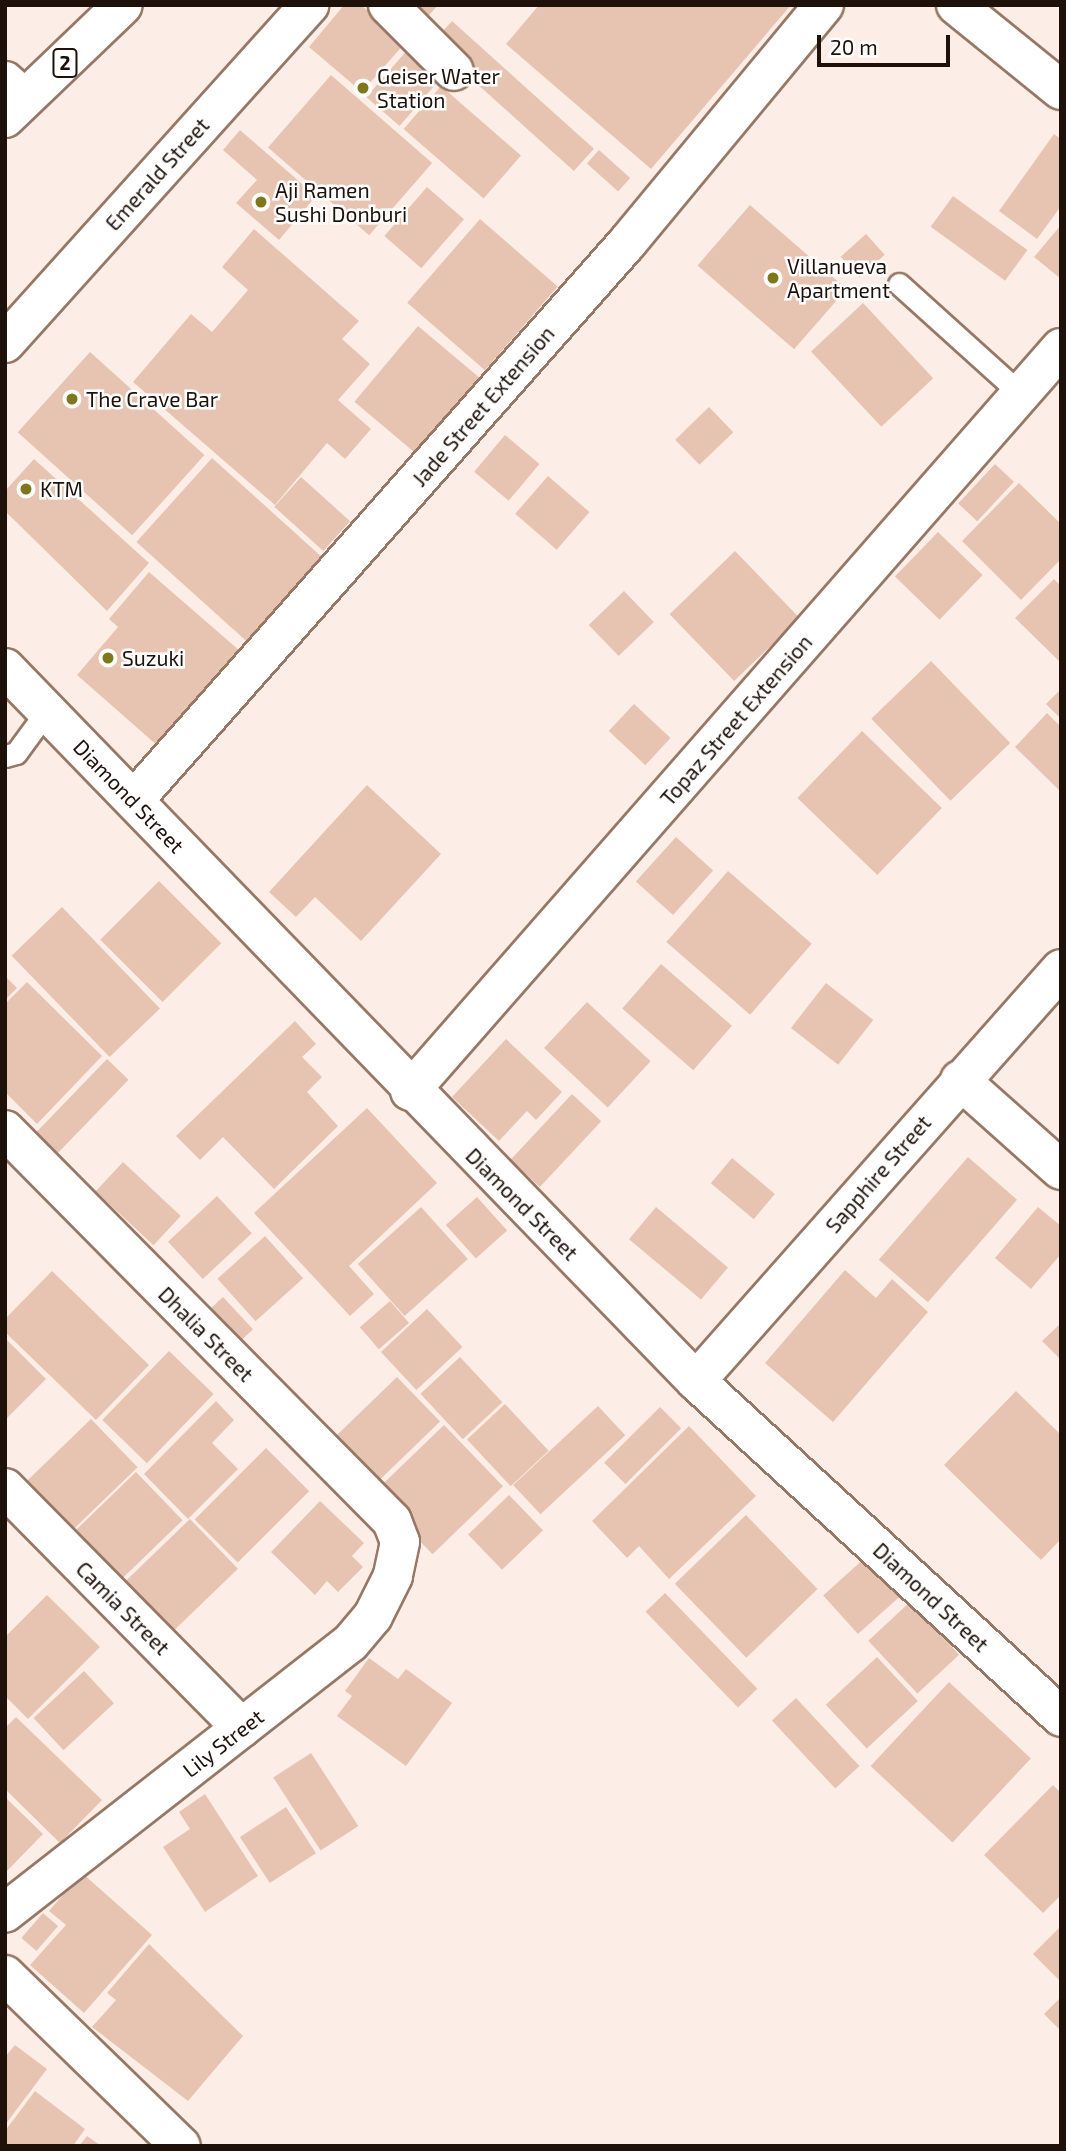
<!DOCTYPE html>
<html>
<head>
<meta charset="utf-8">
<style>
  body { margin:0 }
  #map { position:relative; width:1066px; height:2151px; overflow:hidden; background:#fceee6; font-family:"Exo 2",sans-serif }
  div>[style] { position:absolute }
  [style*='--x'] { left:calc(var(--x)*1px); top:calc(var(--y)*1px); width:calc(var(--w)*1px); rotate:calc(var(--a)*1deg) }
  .building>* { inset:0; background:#e7c4b1; transform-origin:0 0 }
  .roads { filter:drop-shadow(2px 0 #977866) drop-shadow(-2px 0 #977866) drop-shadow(0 2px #977866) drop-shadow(0 -2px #977866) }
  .service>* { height:21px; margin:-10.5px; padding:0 10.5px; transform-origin:10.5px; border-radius:10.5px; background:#fff }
  .minor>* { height:38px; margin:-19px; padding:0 19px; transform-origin:19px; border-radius:19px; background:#fff }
  .trunk>* { height:38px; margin:-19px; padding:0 19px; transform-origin:19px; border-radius:19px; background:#fff }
  .dots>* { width:19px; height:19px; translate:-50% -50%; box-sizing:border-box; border:4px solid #fefefe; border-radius:50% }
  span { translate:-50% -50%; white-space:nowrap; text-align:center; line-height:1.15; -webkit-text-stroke:5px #fefefe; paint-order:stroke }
  .shield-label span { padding:2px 5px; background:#fefefe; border:2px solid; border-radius:5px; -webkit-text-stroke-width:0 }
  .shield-label { font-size:19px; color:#1d110a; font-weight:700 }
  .poi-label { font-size:21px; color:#1d110a }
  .left { translate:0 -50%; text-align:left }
  .street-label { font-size:21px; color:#1d110a }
  .frame { position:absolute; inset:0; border:7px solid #1d110a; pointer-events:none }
  .scale { position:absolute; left:817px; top:35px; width:133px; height:32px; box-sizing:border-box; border:4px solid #1d110a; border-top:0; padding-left:9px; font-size:21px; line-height:24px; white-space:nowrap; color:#1d110a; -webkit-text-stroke:5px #fefefe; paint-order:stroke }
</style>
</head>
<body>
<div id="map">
  <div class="building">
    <div style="clip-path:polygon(344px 5px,361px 5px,405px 43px,362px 92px,309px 47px)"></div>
    <div style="clip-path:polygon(406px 5px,438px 5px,424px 21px)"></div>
    <div style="clip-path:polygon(539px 5px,791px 5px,651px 169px,506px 44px)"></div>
    <div style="left:452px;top:21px;width:191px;height:30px;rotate:42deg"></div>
    <div style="left:409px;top:48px;width:44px;height:65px;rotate:41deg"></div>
    <div style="left:331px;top:75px;width:134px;height:96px;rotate:41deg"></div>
    <div style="left:441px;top:86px;width:106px;height:57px;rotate:41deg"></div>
    <div style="clip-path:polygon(240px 130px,316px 196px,279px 240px,236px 203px,257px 180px,223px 150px)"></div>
    <div style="clip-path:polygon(1054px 134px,1061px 139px,1061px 206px,1037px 239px,999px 211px)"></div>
    <div style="left:599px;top:150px;width:42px;height:18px;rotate:42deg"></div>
    <div style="left:427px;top:187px;width:49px;height:65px;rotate:41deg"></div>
    <div style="left:953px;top:196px;width:92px;height:38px;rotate:36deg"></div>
    <div style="left:750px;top:205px;width:128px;height:80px;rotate:41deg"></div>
    <div style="left:480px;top:219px;width:103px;height:111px;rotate:41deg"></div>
    <div style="clip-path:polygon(1061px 225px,1061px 279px,1034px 257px)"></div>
    <div style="clip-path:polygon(254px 229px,359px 321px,342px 339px,370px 364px,338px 400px,371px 429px,345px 459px,327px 443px,275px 505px,133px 382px,191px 314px,212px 332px,248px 290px,222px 267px)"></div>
    <div style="left:866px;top:234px;width:28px;height:34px;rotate:48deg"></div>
    <div style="left:863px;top:303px;width:103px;height:71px;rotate:47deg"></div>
    <div style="left:418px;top:326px;width:80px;height:99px;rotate:40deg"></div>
    <div style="left:90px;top:352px;width:154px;height:108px;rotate:42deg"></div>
    <div style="left:709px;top:407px;width:35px;height:47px;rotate:46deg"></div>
    <div style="left:505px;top:435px;width:45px;height:48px;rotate:40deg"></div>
    <div style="left:212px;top:458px;width:149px;height:113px;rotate:42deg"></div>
    <div style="clip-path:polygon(34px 459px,149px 563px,107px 611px,5px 511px,5px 491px)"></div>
    <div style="left:995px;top:464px;width:26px;height:54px;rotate:43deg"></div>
    <div style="left:548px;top:476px;width:55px;height:50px;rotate:41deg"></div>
    <div style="left:301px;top:477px;width:66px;height:40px;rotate:42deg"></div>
    <div style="clip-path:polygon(1019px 483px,1061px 524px,1061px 559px,1021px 600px,962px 541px)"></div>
    <div style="left:938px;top:532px;width:62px;height:62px;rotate:44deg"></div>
    <div style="left:735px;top:551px;width:93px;height:91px;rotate:46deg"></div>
    <div style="clip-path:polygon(149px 572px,240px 651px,159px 747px,77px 675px,118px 627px,109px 619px)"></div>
    <div style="clip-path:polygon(1054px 579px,1061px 586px,1061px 663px,1015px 618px)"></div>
    <div style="left:624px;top:591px;width:43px;height:49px;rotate:46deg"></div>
    <div style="left:931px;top:661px;width:114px;height:83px;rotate:46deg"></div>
    <div style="clip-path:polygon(1061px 689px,1061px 719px,1046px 704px)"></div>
    <div style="left:634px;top:704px;width:50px;height:37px;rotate:43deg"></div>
    <div style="clip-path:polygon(1047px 713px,1061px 727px,1061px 792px,1015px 747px)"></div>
    <div style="left:862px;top:731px;width:111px;height:93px;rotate:44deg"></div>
    <div style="clip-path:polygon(367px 785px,441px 854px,361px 941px,315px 897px,296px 917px,269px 892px)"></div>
    <div style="left:676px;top:837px;width:50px;height:60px;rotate:42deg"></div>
    <div style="left:728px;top:871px;width:111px;height:94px;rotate:41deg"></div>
    <div style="left:159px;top:881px;width:88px;height:83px;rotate:45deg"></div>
    <div style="left:62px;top:907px;width:141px;height:70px;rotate:46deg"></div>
    <div style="left:661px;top:964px;width:94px;height:59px;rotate:41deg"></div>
    <div style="clip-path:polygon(5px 976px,17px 988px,5px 1000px)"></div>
    <div style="clip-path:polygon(27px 982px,102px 1056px,37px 1124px,5px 1092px,5px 1004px)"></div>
    <div style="left:826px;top:983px;width:60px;height:57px;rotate:38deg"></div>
    <div style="left:587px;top:1002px;width:87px;height:63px;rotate:43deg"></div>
    <div style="clip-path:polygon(295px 1021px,316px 1044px,302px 1057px,322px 1077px,307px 1092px,338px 1126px,274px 1189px,223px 1137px,200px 1160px,176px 1136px)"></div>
    <div style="clip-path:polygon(506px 1039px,562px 1092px,536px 1120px,527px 1111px,499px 1141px,452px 1097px)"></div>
    <div style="left:107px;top:1059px;width:30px;height:107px;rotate:44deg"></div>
    <div style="left:572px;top:1094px;width:40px;height:90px;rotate:43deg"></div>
    <div style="clip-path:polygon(367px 1108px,437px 1183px,349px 1266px,374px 1294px,350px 1316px,254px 1213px)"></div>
    <div style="left:968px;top:1157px;width:65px;height:136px;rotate:41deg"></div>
    <div style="left:732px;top:1158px;width:56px;height:33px;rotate:40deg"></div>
    <div style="left:123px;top:1162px;width:79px;height:40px;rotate:43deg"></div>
    <div style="left:217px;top:1196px;width:51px;height:67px;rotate:47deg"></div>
    <div style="left:477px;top:1197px;width:45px;height:42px;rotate:48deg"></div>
    <div style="left:421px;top:1207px;width:70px;height:85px;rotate:48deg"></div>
    <div style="left:656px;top:1207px;width:94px;height:42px;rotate:40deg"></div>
    <div style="clip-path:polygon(1038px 1207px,1061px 1226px,1061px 1254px,1031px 1289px,995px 1258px)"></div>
    <div style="left:265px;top:1236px;width:57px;height:64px;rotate:48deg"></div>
    <div style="clip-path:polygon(845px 1270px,876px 1298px,892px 1279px,928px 1312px,833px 1422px,765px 1363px)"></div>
    <div style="clip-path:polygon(52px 1271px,149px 1365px,96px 1420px,5px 1332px,5px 1319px)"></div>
    <div style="left:223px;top:1297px;width:44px;height:29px;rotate:47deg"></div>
    <div style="left:390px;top:1301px;width:29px;height:40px;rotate:49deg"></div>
    <div style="left:427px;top:1309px;width:52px;height:63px;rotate:47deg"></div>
    <div style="clip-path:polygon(1061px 1323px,1061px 1360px,1042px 1341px)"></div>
    <div style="clip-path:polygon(5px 1338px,46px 1379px,5px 1420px)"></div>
    <div style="left:169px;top:1351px;width:62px;height:96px;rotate:44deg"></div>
    <div style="left:460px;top:1357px;width:62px;height:54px;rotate:47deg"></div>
    <div style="left:397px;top:1377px;width:62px;height:96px;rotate:46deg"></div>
    <div style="clip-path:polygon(1016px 1391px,1061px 1435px,1061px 1539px,1041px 1560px,944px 1465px)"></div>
    <div style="clip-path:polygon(216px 1401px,234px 1420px,212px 1443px,238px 1469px,188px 1519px,144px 1474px)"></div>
    <div style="left:505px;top:1404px;width:64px;height:52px;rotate:47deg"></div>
    <div style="left:598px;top:1406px;width:40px;height:116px;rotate:47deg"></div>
    <div style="left:660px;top:1407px;width:30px;height:79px;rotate:45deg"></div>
    <div style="left:91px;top:1419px;width:67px;height:105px;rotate:46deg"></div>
    <div style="left:444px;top:1425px;width:85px;height:98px;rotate:46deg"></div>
    <div style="clip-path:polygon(689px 1426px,756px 1496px,669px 1579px,639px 1546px,627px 1558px,592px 1521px)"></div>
    <div style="left:266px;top:1448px;width:61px;height:101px;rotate:45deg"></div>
    <div style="left:136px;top:1472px;width:67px;height:99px;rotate:46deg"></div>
    <div style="left:509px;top:1495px;width:49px;height:57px;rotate:46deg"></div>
    <div style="clip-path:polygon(320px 1501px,364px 1543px,352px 1556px,363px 1567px,338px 1592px,327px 1581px,315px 1595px,271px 1552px)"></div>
    <div style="left:746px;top:1515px;width:103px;height:99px;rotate:46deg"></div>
    <div style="left:190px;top:1519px;width:69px;height:102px;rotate:46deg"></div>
    <div style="left:867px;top:1556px;width:52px;height:59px;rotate:48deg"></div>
    <div style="left:665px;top:1593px;width:133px;height:27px;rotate:46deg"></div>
    <div style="clip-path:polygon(47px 1595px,100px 1647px,28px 1719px,5px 1696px,5px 1637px)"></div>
    <div style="left:910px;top:1602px;width:72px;height:57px;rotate:47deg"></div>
    <div style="left:877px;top:1657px;width:60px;height:70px;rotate:47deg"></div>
    <div style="clip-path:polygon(369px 1658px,398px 1679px,406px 1669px,452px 1703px,406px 1766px,337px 1716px,352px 1696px,345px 1691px)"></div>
    <div style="left:84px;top:1671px;width:44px;height:69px;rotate:47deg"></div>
    <div style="left:949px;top:1682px;width:112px;height:115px;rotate:43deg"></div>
    <div style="left:796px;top:1698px;width:93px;height:33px;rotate:47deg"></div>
    <div style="clip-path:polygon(16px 1717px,102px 1800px,60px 1843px,5px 1789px,5px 1728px)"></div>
    <div style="left:311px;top:1753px;width:87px;height:45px;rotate:57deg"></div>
    <div style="clip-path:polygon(1053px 1785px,1061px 1793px,1061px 1895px,1043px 1913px,984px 1855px)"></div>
    <div style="clip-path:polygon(205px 1794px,258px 1876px,205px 1912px,163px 1847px,190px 1829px,179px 1812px)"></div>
    <div style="clip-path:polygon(5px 1797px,43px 1834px,5px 1873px)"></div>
    <div style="left:286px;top:1807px;width:55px;height:55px;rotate:57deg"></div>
    <div style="clip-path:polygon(82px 1873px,152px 1935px,84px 2013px,30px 1965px,66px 1925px,49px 1911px)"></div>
    <div style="left:43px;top:1913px;width:20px;height:33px;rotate:41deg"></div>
    <div style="clip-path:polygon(1061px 1926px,1061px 1982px,1033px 1954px)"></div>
    <div style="clip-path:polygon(149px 1944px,243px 2036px,188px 2101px,92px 2027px,116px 2000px,107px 1993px)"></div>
    <div style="clip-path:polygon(1061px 1997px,1061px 2031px,1044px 2014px)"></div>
    <div style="clip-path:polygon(15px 2045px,47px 2069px,5px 2125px,5px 2057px)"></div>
    <div style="clip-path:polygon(35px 2091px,85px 2129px,73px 2146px,5px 2146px,5px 2131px)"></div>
    <div style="clip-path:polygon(87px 2136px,101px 2146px,79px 2146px)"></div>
  </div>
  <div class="roads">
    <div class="service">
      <div style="--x:899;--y:284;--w:166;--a:42.1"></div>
      <div style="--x:5;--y:756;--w:11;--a:-15"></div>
      <div style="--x:16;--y:753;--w:51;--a:-53.8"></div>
    </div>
    <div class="minor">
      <div style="--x:388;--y:5;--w:93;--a:45"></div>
      <div style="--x:956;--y:5;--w:135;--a:39"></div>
      <div style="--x:5;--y:81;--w:25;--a:42"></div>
      <div style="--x:5;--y:343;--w:455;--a:-48"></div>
      <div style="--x:5;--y:668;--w:993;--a:45.9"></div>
      <div style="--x:696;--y:1381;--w:496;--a:42.6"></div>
      <div style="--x:134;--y:800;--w:744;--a:-48.49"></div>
      <div style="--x:627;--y:243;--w:309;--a:-50.4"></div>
      <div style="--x:960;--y:1080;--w:135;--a:41.7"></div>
      <div style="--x:410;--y:1091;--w:988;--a:-48.78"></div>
      <div style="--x:5;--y:1130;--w:550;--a:45.29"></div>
      <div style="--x:392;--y:1521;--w:22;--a:69"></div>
      <div style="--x:400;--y:1542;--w:35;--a:102"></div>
      <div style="--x:393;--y:1576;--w:45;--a:116.6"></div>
      <div style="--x:373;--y:1616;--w:35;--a:130"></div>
      <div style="--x:350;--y:1643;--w:438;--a:142"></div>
      <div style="--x:696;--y:1381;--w:550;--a:-48.46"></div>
      <div style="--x:5;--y:1488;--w:337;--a:45.4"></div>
      <div style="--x:5;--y:1975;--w:245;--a:44.2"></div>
    </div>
    <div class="trunk">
      <div style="--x:5;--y:118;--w:163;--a:-43.8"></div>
    </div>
  </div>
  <div class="dots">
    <div style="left:363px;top:88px;background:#7e771c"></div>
    <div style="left:261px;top:202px;background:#7e771c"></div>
    <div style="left:773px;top:278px;background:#7e771c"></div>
    <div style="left:72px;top:399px;background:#7e771c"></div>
    <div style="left:26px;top:489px;background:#7e771c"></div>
    <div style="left:108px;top:658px;background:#7e771c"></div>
  </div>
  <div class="shield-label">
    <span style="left:65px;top:63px">2</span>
  </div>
  <div class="poi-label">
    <span class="left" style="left:377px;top:88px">Geiser Water<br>Station</span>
    <span class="left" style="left:275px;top:202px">Aji Ramen<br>Sushi Donburi</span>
    <span class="left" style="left:787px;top:278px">Villanueva<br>Apartment</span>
    <span class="left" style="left:86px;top:399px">The Crave Bar</span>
    <span class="left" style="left:40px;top:489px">KTM</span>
    <span class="left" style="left:122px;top:658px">Suzuki</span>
  </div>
  <div class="street-label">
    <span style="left:157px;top:174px;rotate:-48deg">Emerald Street</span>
    <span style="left:483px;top:406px;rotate:-49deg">Jade Street Extension</span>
    <span style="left:736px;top:720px;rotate:-49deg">Topaz Street Extension</span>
    <span style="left:129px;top:796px;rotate:46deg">Diamond Street</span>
    <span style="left:878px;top:1174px;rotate:-49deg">Sapphire Street</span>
    <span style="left:522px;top:1204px;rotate:45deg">Diamond Street</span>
    <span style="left:206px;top:1334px;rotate:45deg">Dhalia Street</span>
    <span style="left:931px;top:1597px;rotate:43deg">Diamond Street</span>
    <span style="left:123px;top:1608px;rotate:45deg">Camia Street</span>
    <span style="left:223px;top:1743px;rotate:-38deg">Lily Street</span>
  </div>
  <div class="frame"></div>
  <div class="scale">20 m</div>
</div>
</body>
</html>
